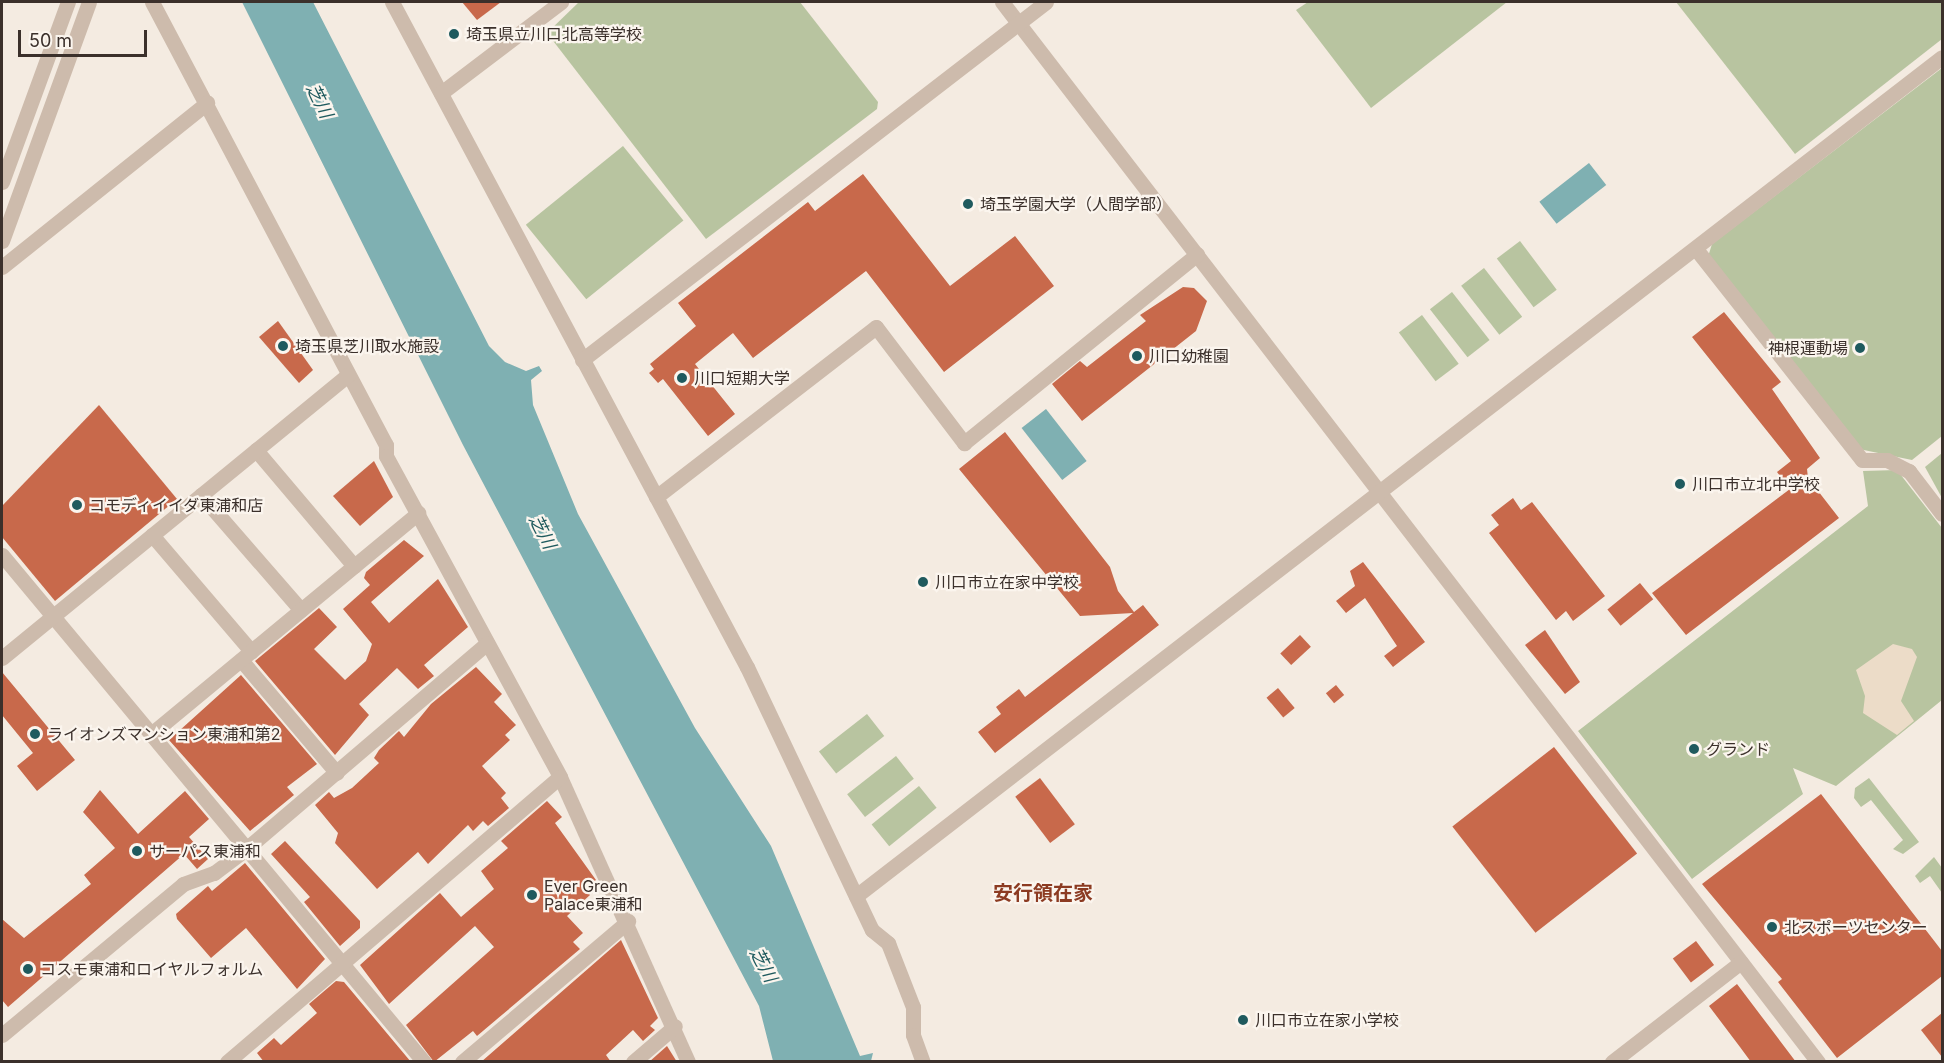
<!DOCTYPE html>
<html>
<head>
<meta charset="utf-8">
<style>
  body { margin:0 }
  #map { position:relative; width:1944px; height:1063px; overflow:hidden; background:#f4ebe1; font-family:Inter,"Noto Sans JP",sans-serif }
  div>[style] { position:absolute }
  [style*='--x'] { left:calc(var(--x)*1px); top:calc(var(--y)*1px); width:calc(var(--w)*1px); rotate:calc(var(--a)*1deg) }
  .green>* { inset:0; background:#b8c4a0; transform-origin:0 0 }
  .plaza>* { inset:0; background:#ecdcc8 }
  .water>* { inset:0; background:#7fb0b2; transform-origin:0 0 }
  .building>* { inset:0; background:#c8694b; transform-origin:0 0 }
  .minor>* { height:15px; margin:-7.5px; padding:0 7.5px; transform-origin:7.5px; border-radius:7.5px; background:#cdbbac }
  .dots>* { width:16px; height:16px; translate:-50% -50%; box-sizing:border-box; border:3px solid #fbf5ee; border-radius:50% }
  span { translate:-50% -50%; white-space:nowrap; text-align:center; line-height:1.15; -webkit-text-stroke:4.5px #fbf5ee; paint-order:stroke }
  .poi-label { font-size:16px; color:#3b302b }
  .left { translate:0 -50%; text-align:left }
  .right { translate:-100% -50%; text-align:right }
  .water-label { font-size:18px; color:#1f5a5e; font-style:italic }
  .quarter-label { font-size:20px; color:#8c3b22; font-weight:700 }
  .frame { position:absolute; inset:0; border:3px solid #3b302b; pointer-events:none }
  .scale { position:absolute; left:18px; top:30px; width:129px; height:27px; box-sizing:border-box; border:3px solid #3b302b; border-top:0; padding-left:8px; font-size:18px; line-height:21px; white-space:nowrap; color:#3b302b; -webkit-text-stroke:4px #fbf5ee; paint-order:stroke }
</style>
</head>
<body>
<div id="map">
  <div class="green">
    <div style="clip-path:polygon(579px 2px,800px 2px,878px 102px,877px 109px,706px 239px,547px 33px)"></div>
    <div style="clip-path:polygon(1308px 2px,1507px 2px,1371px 108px,1296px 10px)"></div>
    <div style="clip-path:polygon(1676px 2px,1942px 2px,1942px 39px,1795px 154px)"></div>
    <div style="clip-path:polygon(1942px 68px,1942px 436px,1912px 460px,1859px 449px,1707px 260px,1712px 244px)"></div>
    <div style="left:623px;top:146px;width:96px;height:125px;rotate:51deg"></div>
    <div style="left:1520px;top:241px;width:61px;height:29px;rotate:53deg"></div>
    <div style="left:1484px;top:268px;width:62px;height:29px;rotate:52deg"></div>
    <div style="left:1452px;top:292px;width:61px;height:28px;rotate:52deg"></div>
    <div style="left:1422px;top:315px;width:61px;height:29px;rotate:53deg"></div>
    <div style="clip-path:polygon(1942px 453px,1942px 498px,1925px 467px)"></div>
    <div style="clip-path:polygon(1897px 470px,1942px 528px,1942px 700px,1836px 786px,1793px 768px,1803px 794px,1692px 879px,1578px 731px,1868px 506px,1863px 471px)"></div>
    <div style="left:867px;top:714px;width:28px;height:61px;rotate:52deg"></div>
    <div style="left:896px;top:756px;width:29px;height:62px;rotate:52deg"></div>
    <div style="clip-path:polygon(1869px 778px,1919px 842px,1903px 854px,1893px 849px,1903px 840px,1871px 800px,1861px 807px,1854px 798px,1855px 788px)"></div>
    <div style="left:919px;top:786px;width:28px;height:61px;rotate:51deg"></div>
    <div style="clip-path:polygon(1934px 857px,1942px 868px,1942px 893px,1930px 876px,1920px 883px,1915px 876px)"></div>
  </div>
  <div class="plaza">
    <div style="clip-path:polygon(1893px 644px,1912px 649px,1917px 657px,1901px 701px,1914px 721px,1897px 735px,1863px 713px,1865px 696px,1856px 670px)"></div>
  </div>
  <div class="water">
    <div style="clip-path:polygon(242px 2px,313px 2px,489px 346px,505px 362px,526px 371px,539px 366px,542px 371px,531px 380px,533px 405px,578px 514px,695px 728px,771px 846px,860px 1056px,873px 1053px,871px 1061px,773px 1061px,759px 1006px,463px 445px)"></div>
    <div style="left:1589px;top:163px;width:28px;height:63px;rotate:52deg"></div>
    <div style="left:1046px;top:409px;width:66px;height:31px;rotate:52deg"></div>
  </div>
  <div class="building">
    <div style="clip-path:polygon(462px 2px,501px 2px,477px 20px)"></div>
    <div style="clip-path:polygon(863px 174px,950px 286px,1015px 236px,1054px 286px,944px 372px,866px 271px,753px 358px,733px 333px,695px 364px,735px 414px,708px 436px,663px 379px,658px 383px,649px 373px,654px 369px,650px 364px,696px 326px,678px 303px,808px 202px,815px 211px)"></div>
    <div style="clip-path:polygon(1183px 287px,1194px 288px,1207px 301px,1196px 331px,1082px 421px,1052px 384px,1080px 361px,1087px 367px,1146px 321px,1140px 315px)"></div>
    <div style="clip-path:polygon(1724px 312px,1781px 382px,1772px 389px,1820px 458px,1807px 469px,1808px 478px,1839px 518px,1686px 635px,1652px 593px,1790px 489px,1777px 472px,1791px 461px,1692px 337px)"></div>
    <div style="clip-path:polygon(278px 321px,313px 370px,299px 383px,259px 337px)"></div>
    <div style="clip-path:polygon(99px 405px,177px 499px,55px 601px,2px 537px,2px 506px)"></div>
    <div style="clip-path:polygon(1005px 432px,1110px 567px,1118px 591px,1134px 612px,1143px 605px,1159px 625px,995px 753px,978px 732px,1001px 714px,996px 707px,1019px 689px,1025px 697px,1133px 613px,1080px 616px,959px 469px)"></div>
    <div style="clip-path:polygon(374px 461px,393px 497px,360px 526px,333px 496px)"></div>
    <div style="clip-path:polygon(1513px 498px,1521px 510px,1532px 502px,1605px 596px,1573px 621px,1566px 611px,1556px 620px,1489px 533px,1499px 525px,1491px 515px)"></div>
    <div style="clip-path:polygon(404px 540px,424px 556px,371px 602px,389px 623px,438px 579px,468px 627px,424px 665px,434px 676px,418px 689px,397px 668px,359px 704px,369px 715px,335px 755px,255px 661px,319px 608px,337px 627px,314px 649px,345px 680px,366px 661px,372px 644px,343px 609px,370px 585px,364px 578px,366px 572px)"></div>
    <div style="clip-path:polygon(1363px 562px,1425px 642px,1393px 667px,1384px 656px,1397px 646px,1365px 598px,1346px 613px,1336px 601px,1355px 586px,1350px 571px)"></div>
    <div style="left:1640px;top:583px;width:21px;height:42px;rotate:51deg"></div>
    <div style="clip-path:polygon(1545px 630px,1580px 682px,1565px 694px,1525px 645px)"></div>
    <div style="left:1300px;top:635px;width:16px;height:27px;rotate:47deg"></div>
    <div style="clip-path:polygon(476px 667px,502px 694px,494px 702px,516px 725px,505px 735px,510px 740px,482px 766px,506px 793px,501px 798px,509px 808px,488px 826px,483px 821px,473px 831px,468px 825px,428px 864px,418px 852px,377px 889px,335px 843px,338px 833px,315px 805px,329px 792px,334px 798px,352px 788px,379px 763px,374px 758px,379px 750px,399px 731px,404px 737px,431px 704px)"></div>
    <div style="clip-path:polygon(2px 672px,75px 760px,37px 791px,17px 766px,33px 753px,2px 715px)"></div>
    <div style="clip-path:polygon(241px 675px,317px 764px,287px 787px,294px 795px,250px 831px,169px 740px)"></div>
    <div style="left:1336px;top:685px;width:13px;height:13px;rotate:51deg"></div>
    <div style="left:1278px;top:688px;width:26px;height:15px;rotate:50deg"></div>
    <div style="left:1554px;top:747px;width:135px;height:129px;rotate:52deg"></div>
    <div style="left:1040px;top:778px;width:58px;height:31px;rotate:53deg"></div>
    <div style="clip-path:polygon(100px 790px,138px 834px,185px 791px,209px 819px,189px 837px,208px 859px,197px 869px,184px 854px,8px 1007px,2px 1000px,2px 919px,24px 938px,91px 884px,84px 875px,115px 848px,83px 812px)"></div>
    <div style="clip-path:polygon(1821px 794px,1942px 951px,1942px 976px,1837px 1058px,1778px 982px,1782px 979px,1702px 884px)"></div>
    <div style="clip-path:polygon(547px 801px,562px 817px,555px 823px,596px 880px,585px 890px,590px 895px,567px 916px,583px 933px,573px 942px,580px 949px,477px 1036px,473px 1031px,434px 1062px,406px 1025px,494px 947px,475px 926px,389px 1004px,360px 965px,440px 893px,461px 917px,494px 889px,481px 871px,508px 848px,501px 841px)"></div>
    <div style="clip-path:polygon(285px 841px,360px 921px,360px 928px,340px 946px,304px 902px,310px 897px,271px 854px)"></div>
    <div style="clip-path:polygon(245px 863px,325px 959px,297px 989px,246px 928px,211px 958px,177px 919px,176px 914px,208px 886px,212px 891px)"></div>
    <div style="clip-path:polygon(621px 940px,658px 1018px,650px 1026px,655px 1030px,643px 1041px,633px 1030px,606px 1055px,611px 1062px,481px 1062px)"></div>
    <div style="left:1696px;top:941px;width:30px;height:29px;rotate:53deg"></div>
    <div style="clip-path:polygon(336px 981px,344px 982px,411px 1062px,264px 1062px,257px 1053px,274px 1038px,281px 1045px,317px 1013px,309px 1004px)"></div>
    <div style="clip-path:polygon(1737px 984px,1796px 1062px,1751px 1062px,1740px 1047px,1709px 1006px)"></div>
    <div style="clip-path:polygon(1942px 1013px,1942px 1057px,1921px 1030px)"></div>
    <div style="clip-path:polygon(667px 1046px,677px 1062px,649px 1062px)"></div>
  </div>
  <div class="minor">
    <div style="--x:152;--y:2;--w:501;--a:62.16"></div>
    <div style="--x:386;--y:445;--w:11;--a:90"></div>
    <div style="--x:386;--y:456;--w:365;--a:61.5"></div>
    <div style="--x:560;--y:777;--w:312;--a:65.8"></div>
    <div style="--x:392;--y:2;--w:754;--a:61.91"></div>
    <div style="--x:747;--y:667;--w:291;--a:64.6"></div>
    <div style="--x:872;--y:930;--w:21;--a:39"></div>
    <div style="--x:888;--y:943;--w:69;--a:68.7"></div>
    <div style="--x:913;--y:1007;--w:28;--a:90"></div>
    <div style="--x:913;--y:1035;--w:29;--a:70"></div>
    <div style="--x:1002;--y:2;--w:1338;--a:52.41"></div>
    <div style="--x:441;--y:93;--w:151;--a:-37.2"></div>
    <div style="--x:2;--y:182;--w:192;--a:-69.9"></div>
    <div style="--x:2;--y:241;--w:254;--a:-70"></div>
    <div style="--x:1696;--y:249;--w:268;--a:51.8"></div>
    <div style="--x:1862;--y:460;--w:25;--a:0"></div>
    <div style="--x:1887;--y:460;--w:25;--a:27"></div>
    <div style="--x:1909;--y:471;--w:54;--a:52.5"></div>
    <div style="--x:2;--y:267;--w:263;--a:-38.7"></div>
    <div style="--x:582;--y:360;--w:586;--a:-37.65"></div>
    <div style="--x:256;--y:450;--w:152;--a:49.8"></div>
    <div style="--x:201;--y:495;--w:152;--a:49"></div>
    <div style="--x:656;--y:497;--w:278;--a:-37.7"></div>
    <div style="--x:876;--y:327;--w:146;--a:52.8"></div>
    <div style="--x:964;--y:443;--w:300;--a:-39"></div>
    <div style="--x:152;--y:535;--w:153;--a:49.5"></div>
    <div style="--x:2;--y:555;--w:660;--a:50.23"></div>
    <div style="--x:2;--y:658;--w:447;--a:-39.3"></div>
    <div style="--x:241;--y:660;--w:148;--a:49.7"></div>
    <div style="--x:151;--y:734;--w:347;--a:-39.6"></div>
    <div style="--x:856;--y:896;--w:1372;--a:-37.69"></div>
    <div style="--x:2;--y:1035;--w:236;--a:-39.8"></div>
    <div style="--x:183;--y:884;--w:33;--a:-20"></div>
    <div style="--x:214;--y:873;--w:40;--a:-37"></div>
    <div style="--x:246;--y:849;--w:317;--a:-40.5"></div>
    <div style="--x:227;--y:1062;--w:438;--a:-40.6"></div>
    <div style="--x:462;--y:1062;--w:218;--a:-40.3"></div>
    <div style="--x:633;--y:1062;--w:55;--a:-40.6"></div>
    <div style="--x:1612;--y:1062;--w:163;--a:-37.8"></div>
  </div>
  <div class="dots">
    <div style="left:454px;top:34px;background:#1f5a5e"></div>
    <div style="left:968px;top:204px;background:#1f5a5e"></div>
    <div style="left:283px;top:346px;background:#1f5a5e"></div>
    <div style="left:1860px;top:348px;background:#1f5a5e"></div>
    <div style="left:1137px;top:356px;background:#1f5a5e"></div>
    <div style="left:682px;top:378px;background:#1f5a5e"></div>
    <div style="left:1680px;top:484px;background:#1f5a5e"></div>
    <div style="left:77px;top:505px;background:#1f5a5e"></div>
    <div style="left:923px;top:582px;background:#1f5a5e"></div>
    <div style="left:35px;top:734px;background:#1f5a5e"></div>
    <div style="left:1694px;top:749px;background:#1f5a5e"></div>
    <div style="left:137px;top:851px;background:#1f5a5e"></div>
    <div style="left:532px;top:895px;background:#1f5a5e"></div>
    <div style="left:1772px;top:927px;background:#1f5a5e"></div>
    <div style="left:28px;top:969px;background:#1f5a5e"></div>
    <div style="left:1243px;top:1020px;background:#1f5a5e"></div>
  </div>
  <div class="poi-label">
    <span class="left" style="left:466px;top:34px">埼玉県立川口北高等学校</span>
    <span class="left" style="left:980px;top:204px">埼玉学園大学（人間学部）</span>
    <span class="left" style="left:295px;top:346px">埼玉県芝川取水施設</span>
    <span class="right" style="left:1848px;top:348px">神根運動場</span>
    <span class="left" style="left:1149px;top:356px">川口幼稚園</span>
    <span class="left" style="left:694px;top:378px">川口短期大学</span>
    <span class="left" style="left:1692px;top:484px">川口市立北中学校</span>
    <span class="left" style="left:89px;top:505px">コモディイイダ東浦和店</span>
    <span class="left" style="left:935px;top:582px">川口市立在家中学校</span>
    <span class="left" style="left:47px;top:734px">ライオンズマンション東浦和第2</span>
    <span class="left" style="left:1706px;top:749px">グランド</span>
    <span class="left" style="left:149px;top:851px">サーパス東浦和</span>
    <span class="left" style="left:544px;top:895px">Ever Green<br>Palace東浦和</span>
    <span class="left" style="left:1784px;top:927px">北スポーツセンター</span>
    <span class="left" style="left:40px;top:969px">コスモ東浦和ロイヤルフォルム</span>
    <span class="left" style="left:1255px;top:1020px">川口市立在家小学校</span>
  </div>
  <div class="water-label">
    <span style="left:319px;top:101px;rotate:64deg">芝川</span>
    <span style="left:542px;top:532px;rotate:63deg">芝川</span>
    <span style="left:763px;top:965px;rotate:62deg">芝川</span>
  </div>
  <div class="quarter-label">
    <span style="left:1043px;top:893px">安行領在家</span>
  </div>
  <div class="frame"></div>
  <div class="scale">50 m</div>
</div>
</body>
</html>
